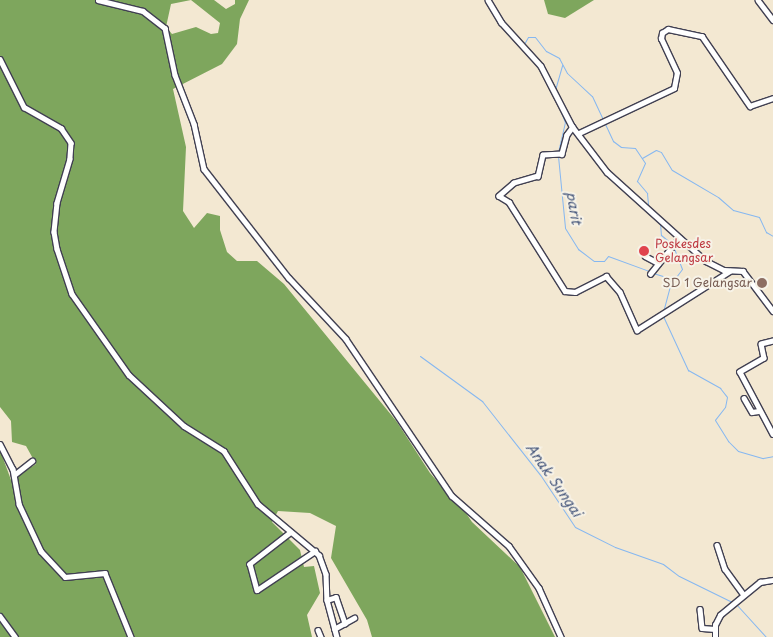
<!DOCTYPE html>
<html>
<head>
<meta charset="utf-8">
<style>
  body { margin:0 }
  #map { position:relative; width:773px; height:637px; overflow:hidden; background:#f3e8d2; font-family:"Playpen Sans",sans-serif }
  div>[style] { position:absolute }
  [style*='--x'] { left:calc(var(--x)*1px); top:calc(var(--y)*1px); width:calc(var(--w)*1px); rotate:calc(var(--a)*1deg) }
  .forest>* { inset:0; background:#7ea65d }
  .stream>* { height:1px; margin:-0.5px; padding:0 0.5px; transform-origin:0.5px; border-radius:0.5px; background:#85b7f1 }
  .roads { filter:drop-shadow(1px 0 #414052) drop-shadow(-1px 0 #414052) drop-shadow(0 1px #414052) drop-shadow(0 -1px #414052) }
  .minor>* { height:4.5px; margin:-2.25px; padding:0 2.25px; transform-origin:2.25px; border-radius:2.25px; background:#fff }
  .dots>* { width:14px; height:14px; translate:-50% -50%; box-sizing:border-box; border:2px solid #f7f3e8; border-radius:50% }
  span { translate:-50% -50%; white-space:nowrap; text-align:center; line-height:1.15; -webkit-text-stroke:4px #f7f3e8; paint-order:stroke }
  .health-label { font-size:12px; color:#be3a42 }
  .left { translate:0 -50%; text-align:left }
  .education-label { font-size:12px; color:#785e54 }
  .right { translate:-100% -50%; text-align:right }
  .water-label { font-size:14px; color:#45567b; font-style:italic }
</style>
</head>
<body>
<div id="map">
  <div class="forest">
    <div style="clip-path:polygon(evenodd,0 0,214px 0,226px 9px,235px 4px,235px 0,249px 0,240px 19px,237px 44px,222px 64px,173px 89px,186px 147px,183px 211px,194px 228px,207px 213px,220px 216px,220px 230px,227px 252px,237px 261px,257px 261px,284px 284px,397px 422px,430px 473px,454px 501px,458px 501px,472px 522px,520px 567px,555px 637px,372px 637px,367px 620px,331px 558px,336px 526px,310px 513px,278px 511px,272px 522px,300px 550px,304px 567px,314px 566px,320px 593px,307px 615px,312px 637px,0 637px,0 450px,11px 480px,36px 464px,26px 446px,12px 442px,11px 421px,0 407px,0 0,191px 0,220px 23px,218px 33px,211px 34px,196px 27px,172px 34px,166px 27px,171px 4px,191px 0)"></div>
    <div style="clip-path:polygon(544px 0,594px 0,565px 18px,548px 14px)"></div>
  </div>
  <div class="stream">
    <div style="--x:524;--y:44;--w:8;--a:-60"></div>
    <div style="--x:528;--y:37;--w:7;--a:0"></div>
    <div style="--x:535;--y:37;--w:18;--a:52"></div>
    <div style="--x:546;--y:51;--w:15;--a:28"></div>
    <div style="--x:559;--y:58;--w:17;--a:62"></div>
    <div style="--x:567;--y:73;--w:34;--a:43"></div>
    <div style="--x:592;--y:96;--w:50;--a:65"></div>
    <div style="--x:613;--y:141;--w:10;--a:37"></div>
    <div style="--x:621;--y:147;--w:14;--a:4"></div>
    <div style="--x:635;--y:148;--w:18;--a:56"></div>
    <div style="--x:645;--y:163;--w:20;--a:114"></div>
    <div style="--x:637;--y:181;--w:16;--a:50"></div>
    <div style="--x:647;--y:193;--w:12;--a:85"></div>
    <div style="--x:555;--y:90;--w:26;--a:-74"></div>
    <div style="--x:556;--y:99;--w:25;--a:69"></div>
    <div style="--x:565;--y:122;--w:31;--a:103"></div>
    <div style="--x:558;--y:156;--w:72;--a:84.4"></div>
    <div style="--x:565;--y:228;--w:25;--a:58"></div>
    <div style="--x:578;--y:249;--w:20;--a:37"></div>
    <div style="--x:594;--y:261;--w:10;--a:0"></div>
    <div style="--x:604;--y:261;--w:6;--a:-51"></div>
    <div style="--x:608;--y:256;--w:44;--a:20.1"></div>
    <div style="--x:642;--y:158;--w:16;--a:-30"></div>
    <div style="--x:656;--y:150;--w:5;--a:22"></div>
    <div style="--x:661;--y:152;--w:21;--a:59"></div>
    <div style="--x:672;--y:170;--w:53;--a:30.4"></div>
    <div style="--x:718;--y:197;--w:20;--a:41"></div>
    <div style="--x:733;--y:210;--w:27;--a:15"></div>
    <div style="--x:759;--y:217;--w:17;--a:65"></div>
    <div style="--x:766;--y:232;--w:8;--a:30"></div>
    <div style="--x:660;--y:222;--w:13;--a:86"></div>
    <div style="--x:661;--y:235;--w:14;--a:39"></div>
    <div style="--x:653;--y:273;--w:17;--a:17"></div>
    <div style="--x:669;--y:278;--w:7;--a:82"></div>
    <div style="--x:663;--y:312;--w:28;--a:-75"></div>
    <div style="--x:670;--y:285;--w:20;--a:-53"></div>
    <div style="--x:682;--y:269;--w:22;--a:-111"></div>
    <div style="--x:663;--y:316;--w:60;--a:65.2"></div>
    <div style="--x:688;--y:370;--w:37;--a:29"></div>
    <div style="--x:720;--y:388;--w:11;--a:52"></div>
    <div style="--x:727;--y:397;--w:10;--a:101"></div>
    <div style="--x:725;--y:407;--w:16;--a:128"></div>
    <div style="--x:715;--y:420;--w:25;--a:58"></div>
    <div style="--x:728;--y:441;--w:14;--a:45"></div>
    <div style="--x:738;--y:451;--w:26;--a:16"></div>
    <div style="--x:763;--y:458;--w:10;--a:-11"></div>
    <div style="--x:420;--y:356;--w:77;--a:36"></div>
    <div style="--x:482;--y:401;--w:95;--a:51.8"></div>
    <div style="--x:541;--y:476;--w:61;--a:56.3"></div>
    <div style="--x:575;--y:527;--w:45;--a:26.6"></div>
    <div style="--x:615;--y:547;--w:51;--a:19.5"></div>
    <div style="--x:663;--y:564;--w:20;--a:37"></div>
    <div style="--x:679;--y:576;--w:59;--a:26.1"></div>
    <div style="--x:736;--y:604;--w:45;--a:47.7"></div>
  </div>
  <div class="roads">
    <div class="minor">
      <div style="--x:98;--y:0;--w:46;--a:13.7"></div>
      <div style="--x:143;--y:11;--w:28;--a:38"></div>
      <div style="--x:165;--y:28;--w:48;--a:78"></div>
      <div style="--x:175;--y:75;--w:53;--a:68.8"></div>
      <div style="--x:194;--y:124;--w:46;--a:77.5"></div>
      <div style="--x:204;--y:169;--w:138;--a:52.1"></div>
      <div style="--x:289;--y:278;--w:83;--a:46.9"></div>
      <div style="--x:346;--y:339;--w:189;--a:56"></div>
      <div style="--x:452;--y:496;--w:76;--a:41.3"></div>
      <div style="--x:509;--y:546;--w:52;--a:54.5"></div>
      <div style="--x:539;--y:588;--w:54;--a:65.8"></div>
      <div style="--x:488;--y:0;--w:26;--a:59"></div>
      <div style="--x:501;--y:22;--w:59;--a:47.7"></div>
      <div style="--x:541;--y:66;--w:68;--a:62.7"></div>
      <div style="--x:572;--y:126;--w:58;--a:52.7"></div>
      <div style="--x:607;--y:172;--w:133;--a:42"></div>
      <div style="--x:706;--y:261;--w:20;--a:27"></div>
      <div style="--x:724;--y:270;--w:19;--a:3"></div>
      <div style="--x:743;--y:271;--w:50;--a:53.1"></div>
      <div style="--x:758;--y:0;--w:25;--a:53"></div>
      <div style="--x:0;--y:59;--w:54;--a:63.4"></div>
      <div style="--x:24;--y:107;--w:43;--a:29.6"></div>
      <div style="--x:61;--y:128;--w:18;--a:56"></div>
      <div style="--x:71;--y:143;--w:16;--a:94"></div>
      <div style="--x:70;--y:159;--w:46;--a:106.5"></div>
      <div style="--x:57;--y:203;--w:29;--a:96"></div>
      <div style="--x:54;--y:232;--w:17;--a:80"></div>
      <div style="--x:57;--y:249;--w:47;--a:71.6"></div>
      <div style="--x:72;--y:294;--w:99;--a:54.9"></div>
      <div style="--x:129;--y:375;--w:75;--a:42.8"></div>
      <div style="--x:184;--y:426;--w:47;--a:32"></div>
      <div style="--x:224;--y:451;--w:63;--a:57.3"></div>
      <div style="--x:258;--y:504;--w:80;--a:39.9"></div>
      <div style="--x:319;--y:555;--w:20;--a:70"></div>
      <div style="--x:326;--y:574;--w:26;--a:88"></div>
      <div style="--x:327;--y:600;--w:38;--a:75"></div>
      <div style="--x:573;--y:127;--w:10;--a:127"></div>
      <div style="--x:567;--y:135;--w:20;--a:105"></div>
      <div style="--x:562;--y:154;--w:19;--a:177"></div>
      <div style="--x:543;--y:155;--w:22;--a:103"></div>
      <div style="--x:538;--y:176;--w:25;--a:164"></div>
      <div style="--x:514;--y:183;--w:20;--a:139"></div>
      <div style="--x:499;--y:196;--w:12;--a:31"></div>
      <div style="--x:509;--y:202;--w:105;--a:57.8"></div>
      <div style="--x:565;--y:291;--w:10;--a:6"></div>
      <div style="--x:575;--y:292;--w:35;--a:-27"></div>
      <div style="--x:606;--y:276;--w:21;--a:49"></div>
      <div style="--x:620;--y:292;--w:42;--a:65.9"></div>
      <div style="--x:637;--y:330;--w:110;--a:-32.4"></div>
      <div style="--x:579;--y:133;--w:105;--a:-25.3"></div>
      <div style="--x:674;--y:88;--w:15;--a:-79"></div>
      <div style="--x:677;--y:73;--w:38;--a:-115"></div>
      <div style="--x:661;--y:39;--w:6;--a:-81"></div>
      <div style="--x:662;--y:33;--w:7;--a:-34"></div>
      <div style="--x:668;--y:29;--w:35;--a:12"></div>
      <div style="--x:702;--y:36;--w:85;--a:55.6"></div>
      <div style="--x:750;--y:106;--w:24;--a:-19"></div>
      <div style="--x:645;--y:256;--w:15;--a:28"></div>
      <div style="--x:650;--y:274;--w:46;--a:-51.1"></div>
      <div style="--x:773;--y:341;--w:12;--a:166"></div>
      <div style="--x:761;--y:344;--w:14;--a:78"></div>
      <div style="--x:764;--y:358;--w:28;--a:150"></div>
      <div style="--x:740;--y:372;--w:70;--a:62"></div>
      <div style="--x:744;--y:398;--w:16;--a:60"></div>
      <div style="--x:752;--y:412;--w:6;--a:-9"></div>
      <div style="--x:0;--y:444;--w:28;--a:63"></div>
      <div style="--x:13;--y:469;--w:36;--a:80"></div>
      <div style="--x:19;--y:504;--w:52;--a:64.9"></div>
      <div style="--x:41;--y:551;--w:35;--a:47"></div>
      <div style="--x:65;--y:577;--w:40;--a:-5.7"></div>
      <div style="--x:105;--y:573;--w:69;--a:67.9"></div>
      <div style="--x:14;--y:475;--w:23;--a:-38"></div>
      <div style="--x:290;--y:533;--w:51;--a:142.2"></div>
      <div style="--x:250;--y:564;--w:27;--a:75"></div>
      <div style="--x:257;--y:590;--w:70;--a:-33.9"></div>
      <div style="--x:717;--y:545;--w:25;--a:72"></div>
      <div style="--x:725;--y:569;--w:31;--a:54"></div>
      <div style="--x:327;--y:600;--w:9;--a:-18"></div>
      <div style="--x:336;--y:597;--w:28;--a:71"></div>
      <div style="--x:700;--y:609;--w:19;--a:84"></div>
      <div style="--x:702;--y:628;--w:13;--a:4"></div>
      <div style="--x:0;--y:616;--w:26;--a:54"></div>
      <div style="--x:334;--y:629;--w:23;--a:-29"></div>
      <div style="--x:318;--y:630;--w:8;--a:67"></div>
      <div style="--x:715;--y:637;--w:12;--a:-90"></div>
      <div style="--x:715;--y:625;--w:11;--a:-63"></div>
      <div style="--x:720;--y:615;--w:52;--a:-39.5"></div>
      <div style="--x:760;--y:582;--w:13;--a:-9"></div>
    </div>
  </div>
  <div class="dots">
    <div style="left:644px;top:251px;background:#e0444e"></div>
    <div style="left:762px;top:283px;background:#8d6e63"></div>
  </div>
  <div class="health-label">
    <span class="left" style="left:655px;top:251px">Poskesdes<br>Gelangsar</span>
  </div>
  <div class="education-label">
    <span class="right" style="left:752px;top:283px">SD 1 Gelangsar</span>
  </div>
  <div class="water-label">
    <span style="left:574px;top:208px;rotate:80deg">parit</span>
    <span style="left:554px;top:480px;rotate:55deg">Anak Sungai</span>
  </div>
</div>
</body>
</html>
